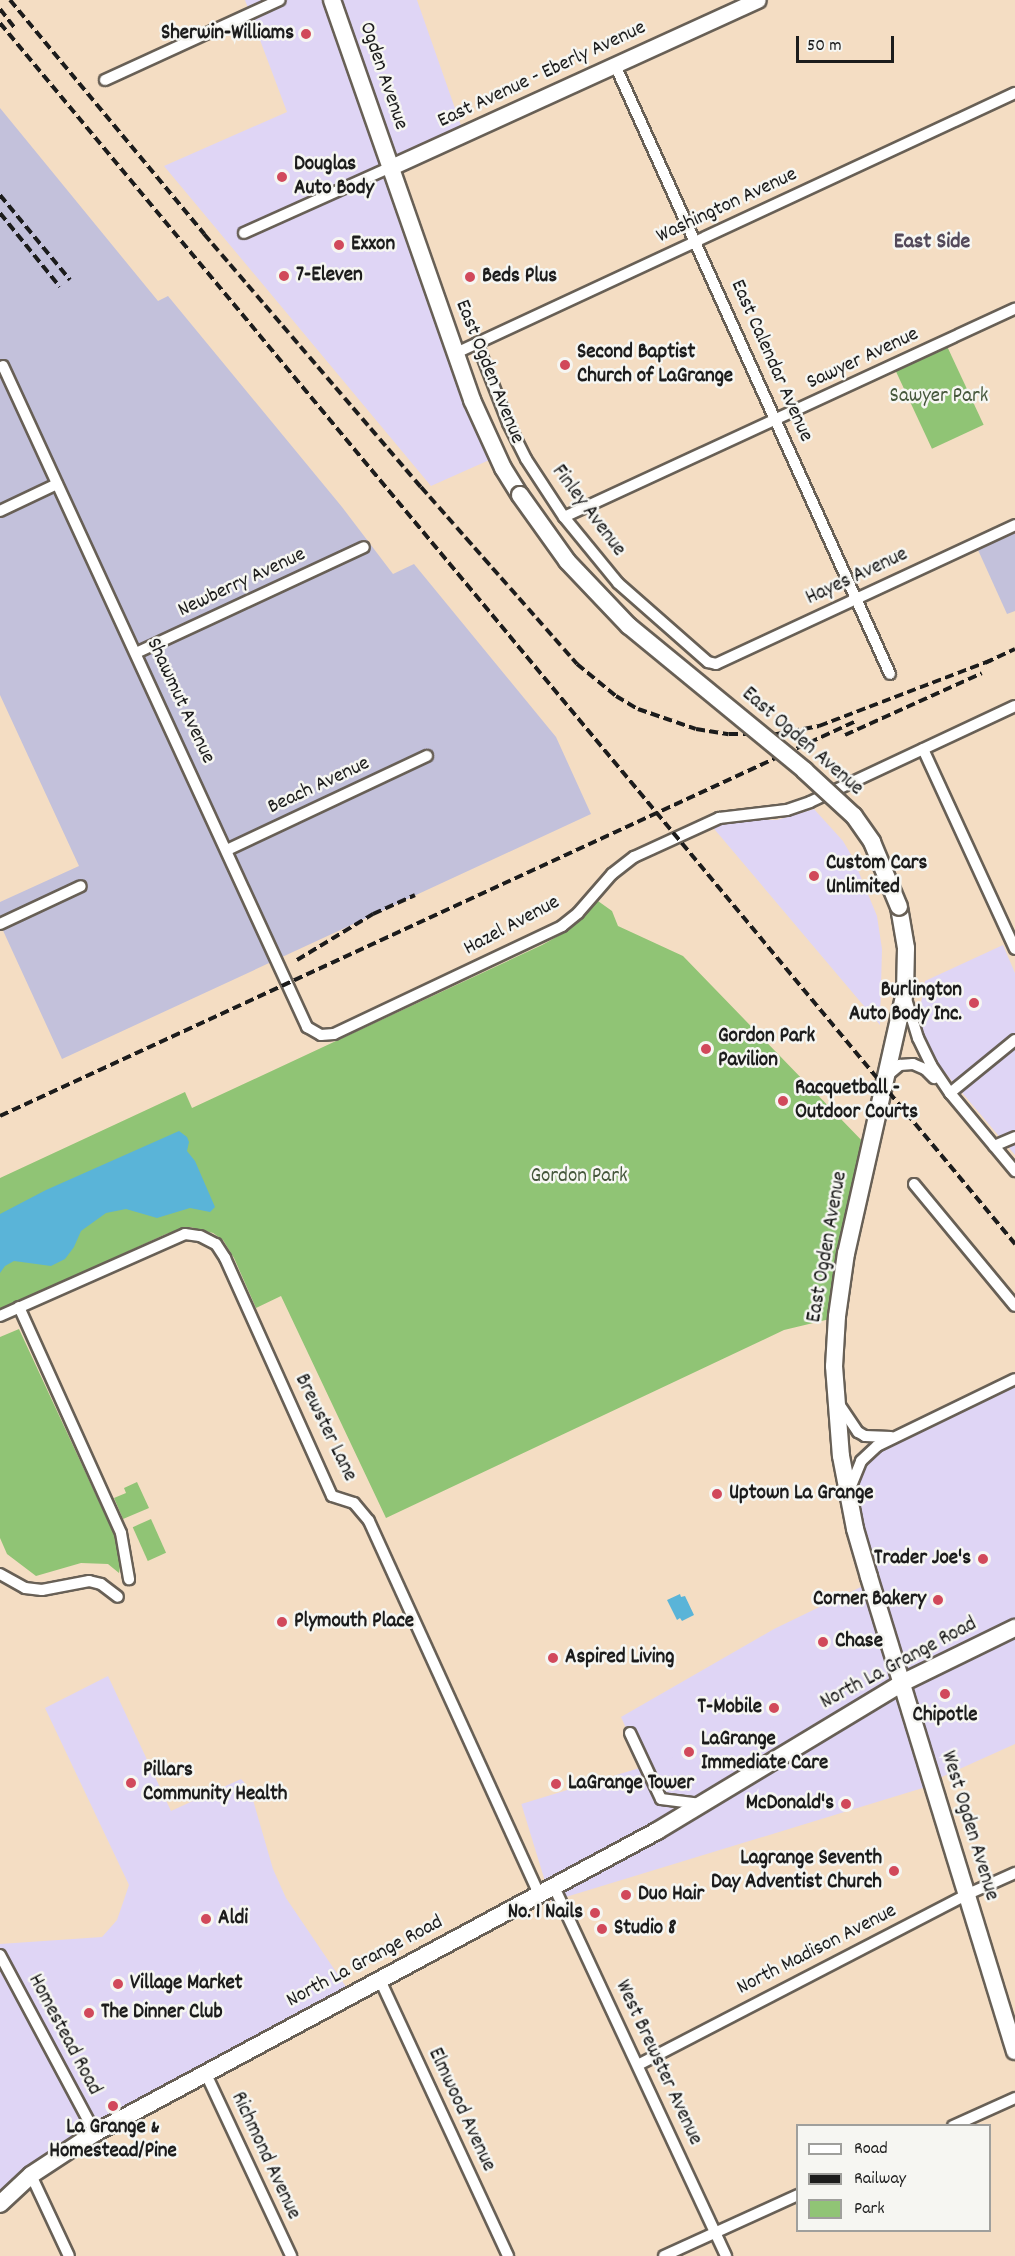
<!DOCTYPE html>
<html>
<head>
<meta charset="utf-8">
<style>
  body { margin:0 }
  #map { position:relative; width:1015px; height:2256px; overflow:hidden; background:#f4ddc3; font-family:Dekko,sans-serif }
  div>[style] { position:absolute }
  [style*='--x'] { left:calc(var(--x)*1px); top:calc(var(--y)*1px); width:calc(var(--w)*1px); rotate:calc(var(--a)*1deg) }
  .built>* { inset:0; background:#dfd5f5; transform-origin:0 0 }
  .industrial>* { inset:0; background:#c3c1db }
  .green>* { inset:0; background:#90c475; transform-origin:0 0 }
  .water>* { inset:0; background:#5ab4d8 }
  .roads { filter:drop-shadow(2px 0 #686056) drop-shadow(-2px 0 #686056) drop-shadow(0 2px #686056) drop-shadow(0 -2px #686056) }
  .street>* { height:10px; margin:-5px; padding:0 5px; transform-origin:5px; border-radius:5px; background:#fff }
  .secondary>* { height:15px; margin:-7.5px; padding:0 7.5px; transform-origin:7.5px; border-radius:7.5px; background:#fff }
  .primary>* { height:16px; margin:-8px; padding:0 8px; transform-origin:8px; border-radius:8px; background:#fff }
  .rail>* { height:4px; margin-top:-2px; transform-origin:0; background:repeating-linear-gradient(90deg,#1c1c1c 0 9px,transparent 0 13.5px) }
  .bridges { filter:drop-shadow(2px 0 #686056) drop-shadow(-2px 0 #686056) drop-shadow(0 2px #686056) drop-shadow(0 -2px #686056) }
  .primary-bridge>* { height:16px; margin:-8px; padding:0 8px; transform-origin:8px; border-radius:8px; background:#fff }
  .dots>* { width:16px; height:16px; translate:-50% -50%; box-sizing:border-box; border:3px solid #f6f6f2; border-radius:50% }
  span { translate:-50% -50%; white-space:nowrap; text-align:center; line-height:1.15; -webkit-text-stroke:5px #f6f6f2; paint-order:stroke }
  .poi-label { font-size:21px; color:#1c1c1c; font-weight:700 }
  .right { translate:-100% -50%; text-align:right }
  .left { translate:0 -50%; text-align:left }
  .street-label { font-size:21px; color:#1c1c1c }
  .park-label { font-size:21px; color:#45573b }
  .neighbourhood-label { font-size:22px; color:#53495a; font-weight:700 }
  .legend { position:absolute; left:796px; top:2124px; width:195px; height:108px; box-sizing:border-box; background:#f6f6f2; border:2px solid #9f9f9c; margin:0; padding:8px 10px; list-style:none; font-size:18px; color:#1c1c1c }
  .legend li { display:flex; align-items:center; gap:12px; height:30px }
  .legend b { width:30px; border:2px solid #9f9f9c }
  .scale { position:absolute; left:796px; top:36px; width:98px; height:27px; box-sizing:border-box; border:3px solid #1c1c1c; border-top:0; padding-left:8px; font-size:18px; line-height:21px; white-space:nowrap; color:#1c1c1c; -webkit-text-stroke:4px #f6f6f2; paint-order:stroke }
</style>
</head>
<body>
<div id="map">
  <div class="built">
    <div style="clip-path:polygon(245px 0,417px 0,464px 134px,392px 167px,496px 457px,431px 486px,164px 166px,287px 112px)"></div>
    <div style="clip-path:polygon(814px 809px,843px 841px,853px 858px,877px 916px,882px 949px,880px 1025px,710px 824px,729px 819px,777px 820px)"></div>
    <div style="clip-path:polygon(1003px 945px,1015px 973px,1015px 1155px,930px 1055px,922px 1032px,920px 1008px,925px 981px)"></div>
    <div style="clip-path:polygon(1015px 1380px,1015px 1625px,906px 1677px,851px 1491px,861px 1465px,877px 1446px)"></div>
    <div style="clip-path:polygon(867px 1584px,897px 1681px,666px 1817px,621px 1717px,774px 1629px)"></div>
    <div style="clip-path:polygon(1015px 1632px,1015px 1744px,935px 1780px,908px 1683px)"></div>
    <div style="clip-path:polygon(108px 1676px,171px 1811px,241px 1779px,244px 1782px,253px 1800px,273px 1869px,286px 1898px,351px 1994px,96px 2128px,0 2201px,0 1944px,102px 1937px,117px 1920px,129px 1885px,45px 1708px)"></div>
    <div style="left:901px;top:1688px;width:102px;height:397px;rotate:73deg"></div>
  </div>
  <div class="industrial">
    <div style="clip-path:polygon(0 108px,158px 301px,168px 296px,342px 507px,393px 574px,414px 564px,556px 737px,591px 814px,62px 1059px,0 924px,0 902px,79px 866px,0 695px)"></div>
    <div style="clip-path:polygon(1015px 533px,1015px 611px,1007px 614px,978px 550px)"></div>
  </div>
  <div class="green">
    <div style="left:946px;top:344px;width:89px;height:57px;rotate:65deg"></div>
    <div style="clip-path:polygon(598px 901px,612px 911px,618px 926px,683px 956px,868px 1147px,834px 1318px,784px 1330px,386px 1518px,281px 1296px,256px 1308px,234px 1258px,223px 1240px,213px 1233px,190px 1227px,166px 1234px,0 1310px,0 1178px,185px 1092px,192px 1108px,542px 945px,569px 930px)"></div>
    <div style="clip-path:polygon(19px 1329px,114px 1534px,122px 1557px,119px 1573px,108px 1564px,81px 1563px,36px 1576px,7px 1554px,0 1538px,0 1337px)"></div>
    <div style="clip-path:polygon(137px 1482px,149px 1508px,123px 1519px,114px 1498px,126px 1493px,124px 1488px)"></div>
    <div style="left:151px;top:1519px;width:37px;height:20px;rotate:66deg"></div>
  </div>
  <div class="water">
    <div style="clip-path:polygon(179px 1131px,187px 1137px,189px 1142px,187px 1151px,195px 1161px,215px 1207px,210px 1212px,190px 1208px,157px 1218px,126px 1209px,106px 1213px,81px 1231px,74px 1247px,65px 1259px,51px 1266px,14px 1261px,5px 1266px,0 1273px,0 1214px,46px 1190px)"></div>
    <div style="clip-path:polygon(680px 1594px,681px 1597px,685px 1596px,694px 1615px,682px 1621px,680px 1618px,677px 1620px,667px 1600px)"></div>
  </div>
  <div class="roads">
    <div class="street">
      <div style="--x:615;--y:65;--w:668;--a:65.7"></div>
      <div style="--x:105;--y:80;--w:192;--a:-24.6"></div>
      <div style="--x:244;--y:233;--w:161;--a:-24.2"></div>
      <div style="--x:477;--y:343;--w:86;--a:68.8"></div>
      <div style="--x:508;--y:423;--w:40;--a:63.4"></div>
      <div style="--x:526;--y:459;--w:69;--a:56.8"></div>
      <div style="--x:564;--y:517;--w:85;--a:50.7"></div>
      <div style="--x:618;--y:583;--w:120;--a:41.3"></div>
      <div style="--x:708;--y:662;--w:8;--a:14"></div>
      <div style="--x:716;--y:664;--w:330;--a:-24.9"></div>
      <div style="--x:454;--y:354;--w:619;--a:-24.95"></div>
      <div style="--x:3;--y:366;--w:728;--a:65.3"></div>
      <div style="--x:307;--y:1027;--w:16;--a:30"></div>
      <div style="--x:321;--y:1035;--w:13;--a:-4"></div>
      <div style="--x:334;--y:1034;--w:252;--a:-25.3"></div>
      <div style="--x:562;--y:926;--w:21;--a:-39"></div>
      <div style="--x:578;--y:913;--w:52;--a:-48.9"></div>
      <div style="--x:612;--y:874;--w:28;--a:-38"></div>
      <div style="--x:634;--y:857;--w:94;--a:-24.6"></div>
      <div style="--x:719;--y:818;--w:68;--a:-6.7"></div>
      <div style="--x:787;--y:810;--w:24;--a:-19"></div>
      <div style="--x:810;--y:802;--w:226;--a:-25.1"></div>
      <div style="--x:0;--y:511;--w:63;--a:-25.3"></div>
      <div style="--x:564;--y:517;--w:497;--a:-24.8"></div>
      <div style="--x:136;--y:653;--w:251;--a:-24.9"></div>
      <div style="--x:923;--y:749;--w:220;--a:65.3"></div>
      <div style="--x:227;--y:850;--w:221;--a:-25.2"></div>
      <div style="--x:0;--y:924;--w:89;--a:-25.1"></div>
      <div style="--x:906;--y:999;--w:41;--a:72.9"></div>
      <div style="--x:918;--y:1038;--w:30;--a:64"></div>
      <div style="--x:931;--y:1065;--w:34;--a:56"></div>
      <div style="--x:950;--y:1093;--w:102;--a:50.2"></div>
      <div style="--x:888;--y:1075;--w:16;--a:-40"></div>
      <div style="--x:900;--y:1065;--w:13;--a:-4"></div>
      <div style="--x:913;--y:1064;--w:13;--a:23"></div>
      <div style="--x:925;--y:1069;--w:13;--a:45"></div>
      <div style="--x:950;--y:1093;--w:84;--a:-39.2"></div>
      <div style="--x:994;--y:1146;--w:23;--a:-23"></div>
      <div style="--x:914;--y:1184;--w:158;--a:50.4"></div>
      <div style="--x:19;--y:1307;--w:248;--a:65.7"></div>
      <div style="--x:121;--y:1533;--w:47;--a:80.1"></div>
      <div style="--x:0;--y:1316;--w:202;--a:-23.9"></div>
      <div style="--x:185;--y:1234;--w:15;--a:8"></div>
      <div style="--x:200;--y:1236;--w:18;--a:27"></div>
      <div style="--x:216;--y:1244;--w:17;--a:57"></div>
      <div style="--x:225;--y:1258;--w:261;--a:65.8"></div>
      <div style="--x:332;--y:1496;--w:23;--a:18"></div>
      <div style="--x:354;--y:1503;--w:23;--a:50"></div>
      <div style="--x:369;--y:1521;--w:410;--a:65.5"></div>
      <div style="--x:839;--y:1404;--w:34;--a:56"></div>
      <div style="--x:858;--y:1432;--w:8;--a:30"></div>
      <div style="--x:865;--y:1436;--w:26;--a:2"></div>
      <div style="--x:849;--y:1491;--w:32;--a:-68"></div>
      <div style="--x:861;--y:1461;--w:22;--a:-43"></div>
      <div style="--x:877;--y:1446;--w:153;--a:-25.9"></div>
      <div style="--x:0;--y:1574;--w:29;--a:29"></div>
      <div style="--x:25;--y:1588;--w:17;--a:7"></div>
      <div style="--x:42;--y:1590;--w:48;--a:-10.8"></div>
      <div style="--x:89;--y:1581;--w:12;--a:14"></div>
      <div style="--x:101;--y:1584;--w:21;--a:37"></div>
      <div style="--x:630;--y:1733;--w:73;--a:64.8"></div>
      <div style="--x:661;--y:1799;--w:40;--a:7.1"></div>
      <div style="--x:554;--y:1887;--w:407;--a:65"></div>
      <div style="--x:0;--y:1955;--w:202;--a:61.9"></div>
      <div style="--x:380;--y:1980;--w:304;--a:65.1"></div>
      <div style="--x:638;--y:2065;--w:369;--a:-27.4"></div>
      <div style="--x:966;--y:1895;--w:54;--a:-24.2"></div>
      <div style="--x:205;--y:2072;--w:203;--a:64.9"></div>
      <div style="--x:953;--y:2126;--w:68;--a:-24.3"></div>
      <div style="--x:31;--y:2175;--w:89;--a:64.9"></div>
      <div style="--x:664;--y:2256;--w:147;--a:-24.5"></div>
    </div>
    <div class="secondary">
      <div style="--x:391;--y:167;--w:403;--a:-24.5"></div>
    </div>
    <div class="primary">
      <div style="--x:332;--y:0;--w:424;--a:70.7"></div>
      <div style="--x:472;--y:400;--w:75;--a:65.5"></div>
      <div style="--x:503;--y:468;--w:32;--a:58"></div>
      <div style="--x:899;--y:907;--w:42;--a:80.3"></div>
      <div style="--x:906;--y:948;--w:44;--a:91.3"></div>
      <div style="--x:905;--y:992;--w:268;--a:102.7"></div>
      <div style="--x:846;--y:1253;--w:64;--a:98.1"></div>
      <div style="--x:837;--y:1316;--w:50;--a:93.4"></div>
      <div style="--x:834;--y:1366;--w:90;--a:85.6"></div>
      <div style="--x:841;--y:1456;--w:74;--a:79.1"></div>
      <div style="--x:855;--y:1529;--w:50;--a:73.7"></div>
      <div style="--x:869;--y:1577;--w:496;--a:72.9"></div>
      <div style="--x:0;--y:2204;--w:42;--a:-43.1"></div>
      <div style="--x:31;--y:2175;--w:77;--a:-33.3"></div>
      <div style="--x:95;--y:2133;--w:638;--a:-28.25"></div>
      <div style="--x:657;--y:1831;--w:286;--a:-31.1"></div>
      <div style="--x:902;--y:1683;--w:126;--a:-26"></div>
    </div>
  </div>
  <div class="rail">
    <div style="--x:10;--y:0;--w:304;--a:50.3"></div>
    <div style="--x:204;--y:234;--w:333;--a:49.4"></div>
    <div style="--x:421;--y:487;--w:236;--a:48.6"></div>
    <div style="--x:577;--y:664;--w:50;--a:39.4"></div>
    <div style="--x:616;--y:696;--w:26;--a:31"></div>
    <div style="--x:638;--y:709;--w:61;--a:19"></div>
    <div style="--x:696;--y:729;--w:33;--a:9"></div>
    <div style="--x:729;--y:734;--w:48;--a:0"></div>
    <div style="--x:777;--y:734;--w:43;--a:-10.8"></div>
    <div style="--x:819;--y:726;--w:185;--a:-20.9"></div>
    <div style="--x:0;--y:9;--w:24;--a:52"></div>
    <div style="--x:0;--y:23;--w:1588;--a:50.26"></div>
    <div style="--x:0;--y:195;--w:110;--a:50.5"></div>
    <div style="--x:0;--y:213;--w:95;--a:51"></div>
    <div style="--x:985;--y:663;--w:33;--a:-25"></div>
    <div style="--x:845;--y:735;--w:150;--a:-24.3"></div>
    <div style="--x:297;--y:960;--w:89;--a:-31.2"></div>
    <div style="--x:373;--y:914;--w:46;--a:-24.3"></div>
    <div style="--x:0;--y:1116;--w:941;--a:-24.77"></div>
  </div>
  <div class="bridges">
    <div class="primary-bridge">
      <div style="--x:520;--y:495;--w:81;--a:54.5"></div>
      <div style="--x:567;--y:561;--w:90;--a:46.4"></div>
      <div style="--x:629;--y:626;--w:227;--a:39.4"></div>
      <div style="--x:804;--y:770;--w:68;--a:42.6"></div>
      <div style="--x:854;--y:816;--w:32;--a:55"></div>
      <div style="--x:872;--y:842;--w:70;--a:67.4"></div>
    </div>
  </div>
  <div class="dots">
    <div style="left:306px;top:34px;background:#d1495b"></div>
    <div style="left:282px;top:177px;background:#d1495b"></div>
    <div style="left:339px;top:245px;background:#d1495b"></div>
    <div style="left:284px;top:276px;background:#d1495b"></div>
    <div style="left:470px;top:277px;background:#d1495b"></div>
    <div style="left:565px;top:365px;background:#d1495b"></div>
    <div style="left:814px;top:876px;background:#d1495b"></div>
    <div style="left:974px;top:1003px;background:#d1495b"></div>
    <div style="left:706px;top:1049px;background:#d1495b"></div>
    <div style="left:783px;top:1101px;background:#d1495b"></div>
    <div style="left:717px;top:1494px;background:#d1495b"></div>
    <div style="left:983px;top:1559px;background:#d1495b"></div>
    <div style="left:938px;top:1600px;background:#d1495b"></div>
    <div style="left:282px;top:1622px;background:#d1495b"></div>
    <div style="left:823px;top:1642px;background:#d1495b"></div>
    <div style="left:553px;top:1658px;background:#d1495b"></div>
    <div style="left:945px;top:1694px;background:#d1495b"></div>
    <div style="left:774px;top:1708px;background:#d1495b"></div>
    <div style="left:689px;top:1752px;background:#d1495b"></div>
    <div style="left:131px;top:1783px;background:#d1495b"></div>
    <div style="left:556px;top:1784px;background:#d1495b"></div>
    <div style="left:846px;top:1804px;background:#d1495b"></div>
    <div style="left:894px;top:1871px;background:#d1495b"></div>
    <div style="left:626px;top:1895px;background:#d1495b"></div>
    <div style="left:595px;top:1913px;background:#d1495b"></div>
    <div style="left:206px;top:1919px;background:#d1495b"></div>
    <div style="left:602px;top:1929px;background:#d1495b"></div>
    <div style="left:118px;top:1984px;background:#d1495b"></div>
    <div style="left:89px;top:2013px;background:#d1495b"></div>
    <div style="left:113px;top:2106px;background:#d1495b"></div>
  </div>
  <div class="poi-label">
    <span class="right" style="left:294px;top:34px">Sherwin-Williams</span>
    <span class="left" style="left:294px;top:177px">Douglas<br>Auto Body</span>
    <span class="left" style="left:351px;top:245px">Exxon</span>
    <span class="left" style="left:296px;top:276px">7-Eleven</span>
    <span class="left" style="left:482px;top:277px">Beds Plus</span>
    <span class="left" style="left:577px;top:365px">Second Baptist<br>Church of LaGrange</span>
    <span class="left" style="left:826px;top:876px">Custom Cars<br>Unlimited</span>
    <span class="right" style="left:962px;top:1003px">Burlington<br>Auto Body Inc.</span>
    <span class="left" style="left:718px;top:1049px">Gordon Park<br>Pavilion</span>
    <span class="left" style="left:795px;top:1101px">Racquetball -<br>Outdoor Courts</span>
    <span class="left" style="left:729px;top:1494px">Uptown La Grange</span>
    <span class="right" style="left:971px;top:1559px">Trader Joe's</span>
    <span class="right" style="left:926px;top:1600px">Corner Bakery</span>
    <span class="left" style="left:294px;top:1622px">Plymouth Place</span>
    <span class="left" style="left:835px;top:1642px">Chase</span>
    <span class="left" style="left:565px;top:1658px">Aspired Living</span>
    <span class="right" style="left:762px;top:1708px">T-Mobile</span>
    <span style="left:945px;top:1716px">Chipotle</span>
    <span class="left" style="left:701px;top:1752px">LaGrange<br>Immediate Care</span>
    <span class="left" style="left:143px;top:1783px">Pillars<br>Community Health</span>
    <span class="left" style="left:568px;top:1784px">LaGrange Tower</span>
    <span class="right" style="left:834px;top:1804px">McDonald's</span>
    <span class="right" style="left:882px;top:1871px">Lagrange Seventh<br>Day Adventist Church</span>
    <span class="left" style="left:638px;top:1895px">Duo Hair</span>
    <span class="right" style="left:583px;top:1913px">No. 1 Nails</span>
    <span class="left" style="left:218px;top:1919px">Aldi</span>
    <span class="left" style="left:614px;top:1929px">Studio 8</span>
    <span class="left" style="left:130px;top:1984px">Village Market</span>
    <span class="left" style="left:101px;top:2013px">The Dinner Club</span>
    <span style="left:113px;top:2140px">La Grange &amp;<br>Homestead/Pine</span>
  </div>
  <div class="street-label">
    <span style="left:542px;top:75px;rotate:-25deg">East Avenue - Eberly Avenue</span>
    <span style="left:383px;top:76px;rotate:71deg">Ogden Avenue</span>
    <span style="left:727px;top:206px;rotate:-25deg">Washington Avenue</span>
    <span style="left:863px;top:359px;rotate:-25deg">Sawyer Avenue</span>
    <span style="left:771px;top:361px;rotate:66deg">East Calendar Avenue</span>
    <span style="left:489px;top:372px;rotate:68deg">East Ogden Avenue</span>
    <span style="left:588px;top:511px;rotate:53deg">Finley Avenue</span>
    <span style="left:857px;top:577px;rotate:-25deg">Hayes Avenue</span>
    <span style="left:242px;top:583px;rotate:-25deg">Newberry Avenue</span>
    <span style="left:180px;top:701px;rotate:65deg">Shawmut Avenue</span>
    <span style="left:802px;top:742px;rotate:41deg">East Ogden Avenue</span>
    <span style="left:319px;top:786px;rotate:-25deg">Beach Avenue</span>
    <span style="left:512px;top:926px;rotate:-28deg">Hazel Avenue</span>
    <span style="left:828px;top:1247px;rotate:-80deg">East Ogden Avenue</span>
    <span style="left:325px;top:1428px;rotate:64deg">Brewster Lane</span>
    <span style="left:899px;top:1664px;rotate:-28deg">North La Grange Road</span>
    <span style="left:969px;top:1826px;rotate:73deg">West Ogden Avenue</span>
    <span style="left:817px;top:1950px;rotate:-27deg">North Madison Avenue</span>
    <span style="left:365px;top:1962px;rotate:-28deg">North La Grange Road</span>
    <span style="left:64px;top:2035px;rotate:62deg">Homestead Road</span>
    <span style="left:658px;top:2063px;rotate:65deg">West Brewster Avenue</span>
    <span style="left:461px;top:2110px;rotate:65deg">Elmwood Avenue</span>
    <span style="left:265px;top:2156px;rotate:65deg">Richmond Avenue</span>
  </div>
  <div class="park-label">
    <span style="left:939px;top:397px">Sawyer Park</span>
    <span style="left:579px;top:1177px">Gordon Park</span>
  </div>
  <div class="neighbourhood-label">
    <span style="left:932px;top:243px">East Side</span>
  </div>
  <ul class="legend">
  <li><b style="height:8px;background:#fff"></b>Road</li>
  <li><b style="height:8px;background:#1c1c1c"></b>Railway</li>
  <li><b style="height:16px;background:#90c475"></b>Park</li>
  </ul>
  <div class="scale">50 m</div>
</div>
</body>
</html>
